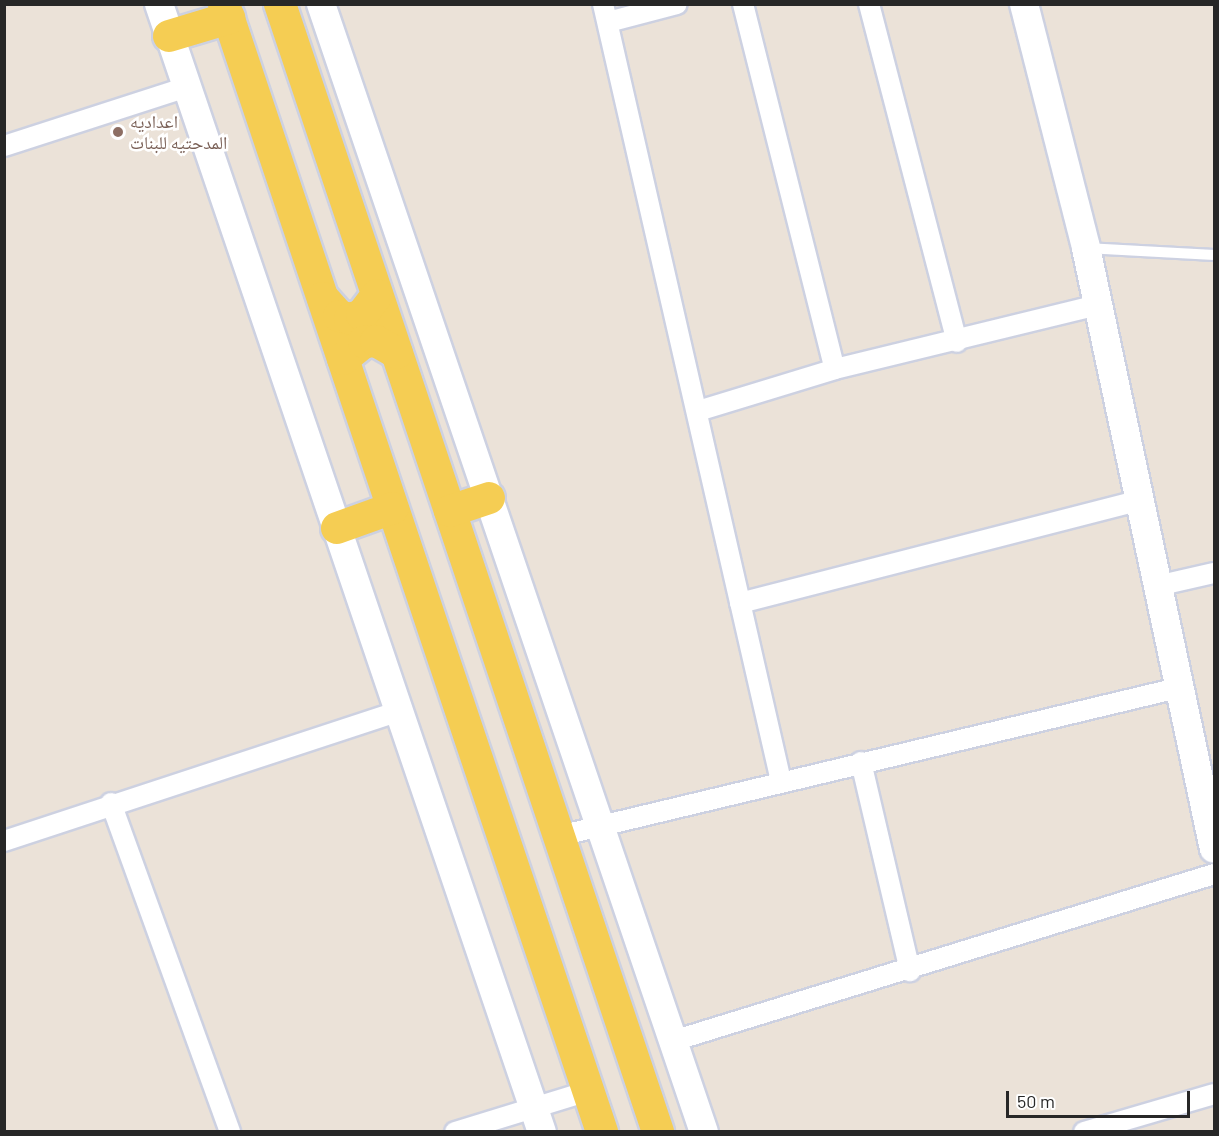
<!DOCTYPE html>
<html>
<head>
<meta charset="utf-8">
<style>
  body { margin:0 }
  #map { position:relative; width:1219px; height:1136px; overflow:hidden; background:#ebe2d8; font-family:Barlow,"Noto Naskh Arabic",sans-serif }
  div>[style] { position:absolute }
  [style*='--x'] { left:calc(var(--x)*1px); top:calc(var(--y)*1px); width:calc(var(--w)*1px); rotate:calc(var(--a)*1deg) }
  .roads { filter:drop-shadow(2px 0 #cdd1e1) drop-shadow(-2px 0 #cdd1e1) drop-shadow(0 2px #cdd1e1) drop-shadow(0 -2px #cdd1e1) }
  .lane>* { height:10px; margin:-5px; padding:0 5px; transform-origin:5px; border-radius:5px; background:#fff }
  .street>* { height:20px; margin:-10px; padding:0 10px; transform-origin:10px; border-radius:10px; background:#fff }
  .secondary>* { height:28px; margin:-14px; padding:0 14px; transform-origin:14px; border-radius:14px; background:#fff }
  .primary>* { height:32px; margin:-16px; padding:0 16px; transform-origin:16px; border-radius:16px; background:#f5cd53 }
  .dots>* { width:16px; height:16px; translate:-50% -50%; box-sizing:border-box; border:3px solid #fff; border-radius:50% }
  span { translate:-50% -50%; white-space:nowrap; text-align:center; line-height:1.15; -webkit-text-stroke:5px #fff; paint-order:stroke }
  .education-label { font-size:18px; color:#785e54 }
  .left { translate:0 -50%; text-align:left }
  .frame { position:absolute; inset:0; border:6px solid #272727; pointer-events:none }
  .scale { position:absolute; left:1006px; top:1091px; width:184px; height:27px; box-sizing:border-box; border:3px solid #272727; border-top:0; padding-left:8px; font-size:18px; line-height:21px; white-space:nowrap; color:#272727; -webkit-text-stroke:4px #fff; paint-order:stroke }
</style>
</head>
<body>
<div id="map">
  <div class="roads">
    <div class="lane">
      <div style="--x:1086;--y:248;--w:128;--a:3.1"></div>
    </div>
    <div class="street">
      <div style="--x:603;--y:4;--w:797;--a:77.1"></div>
      <div style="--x:743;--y:4;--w:376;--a:75.9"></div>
      <div style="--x:869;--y:4;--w:349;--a:75.4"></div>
      <div style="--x:608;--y:22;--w:71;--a:-14.6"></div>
      <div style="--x:4;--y:146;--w:192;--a:-17.9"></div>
      <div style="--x:698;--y:411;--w:143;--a:-17"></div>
      <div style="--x:835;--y:369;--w:271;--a:-13.7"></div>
      <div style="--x:1161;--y:585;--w:54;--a:-12.8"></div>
      <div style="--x:740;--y:603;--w:413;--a:-14.4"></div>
      <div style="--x:861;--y:762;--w:215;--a:76.8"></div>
      <div style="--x:111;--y:803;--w:350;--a:70.1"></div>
      <div style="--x:559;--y:836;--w:641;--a:-13.45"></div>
      <div style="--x:4;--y:841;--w:416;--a:-18.2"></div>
      <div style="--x:673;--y:1041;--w:566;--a:-17.15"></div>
      <div style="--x:455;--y:1132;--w:139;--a:-17.1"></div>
      <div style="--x:1084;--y:1132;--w:135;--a:-16.3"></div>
    </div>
    <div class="secondary">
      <div style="--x:159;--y:4;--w:1191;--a:71.25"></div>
      <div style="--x:321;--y:4;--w:1191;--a:71.25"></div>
      <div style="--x:1024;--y:4;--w:252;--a:75.7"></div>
      <div style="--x:1086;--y:248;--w:614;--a:77.98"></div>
    </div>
    <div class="primary">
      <div style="--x:224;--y:4;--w:1190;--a:71.47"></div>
      <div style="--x:280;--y:4;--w:1190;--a:71.47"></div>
      <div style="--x:169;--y:36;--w:63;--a:-16.7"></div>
      <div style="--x:323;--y:298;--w:24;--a:48"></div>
      <div style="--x:339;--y:316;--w:11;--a:15"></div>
      <div style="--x:350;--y:319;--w:13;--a:-18"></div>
      <div style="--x:362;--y:315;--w:25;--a:-53"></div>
      <div style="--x:343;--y:359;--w:27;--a:-39"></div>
      <div style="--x:364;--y:342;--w:12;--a:-5"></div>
      <div style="--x:376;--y:341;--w:24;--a:30"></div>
      <div style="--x:450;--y:511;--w:41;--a:-18.4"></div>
      <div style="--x:337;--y:528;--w:59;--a:-19.7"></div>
    </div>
  </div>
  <div class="dots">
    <div style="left:118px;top:132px;background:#8d6e63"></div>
  </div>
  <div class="education-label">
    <span class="left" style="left:130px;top:132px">اعداديه<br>المدحتيه للبنات</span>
  </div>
  <div class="frame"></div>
  <div class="scale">50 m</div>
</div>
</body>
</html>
